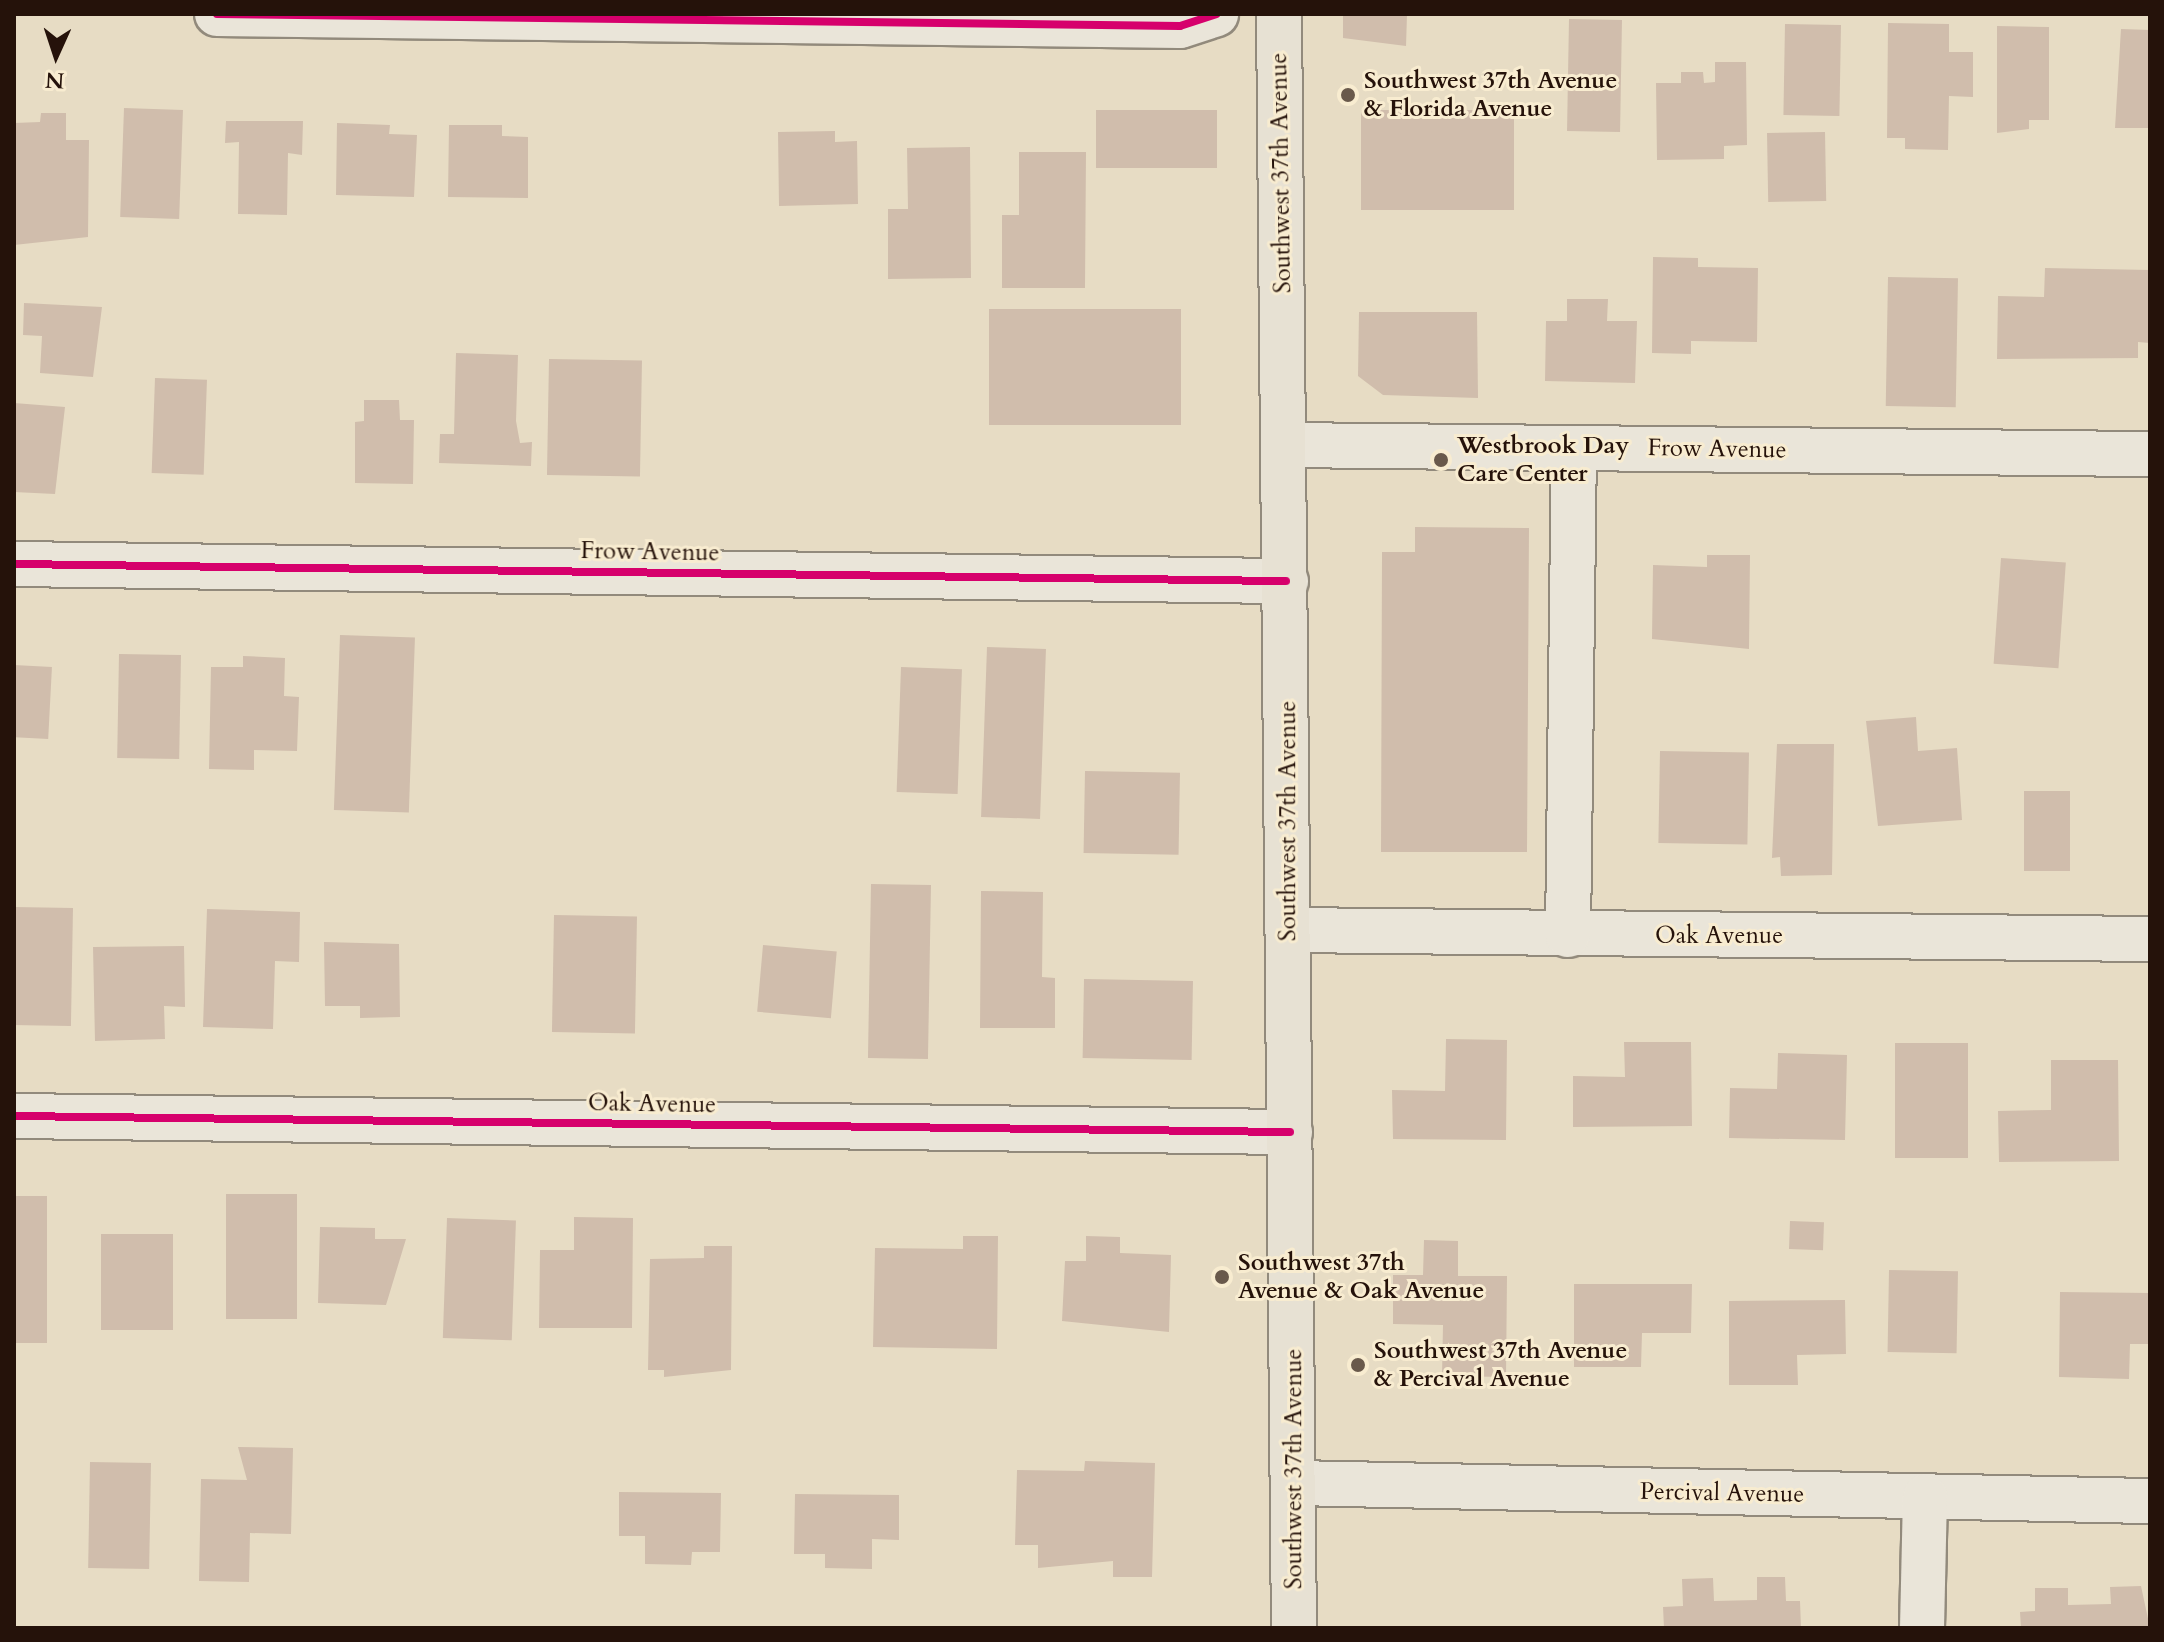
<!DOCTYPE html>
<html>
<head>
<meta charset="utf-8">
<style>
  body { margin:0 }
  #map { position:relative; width:2164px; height:1642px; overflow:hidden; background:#e7dcc4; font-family:Cardo,serif }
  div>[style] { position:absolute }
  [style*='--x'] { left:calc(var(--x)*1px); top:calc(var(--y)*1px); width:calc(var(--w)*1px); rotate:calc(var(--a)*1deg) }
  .building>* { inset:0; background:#d0bdac; transform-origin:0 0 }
  .roads { filter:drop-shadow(2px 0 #928a7c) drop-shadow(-2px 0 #928a7c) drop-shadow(0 2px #928a7c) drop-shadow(0 -2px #928a7c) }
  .minor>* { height:44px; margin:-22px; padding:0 22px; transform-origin:22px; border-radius:22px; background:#eae5d9 }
  .major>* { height:44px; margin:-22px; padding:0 22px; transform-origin:22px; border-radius:22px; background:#e7e1d3 }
  .cycleway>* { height:8px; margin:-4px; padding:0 4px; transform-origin:4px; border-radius:4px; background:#d6006c }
  .dots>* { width:22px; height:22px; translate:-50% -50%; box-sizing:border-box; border:4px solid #f8ecd0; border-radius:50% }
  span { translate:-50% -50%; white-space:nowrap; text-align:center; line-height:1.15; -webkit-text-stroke:6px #f8ecd0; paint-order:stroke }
  .poi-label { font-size:24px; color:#25120a; font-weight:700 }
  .left { translate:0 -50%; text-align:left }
  .street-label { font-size:24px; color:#25120a }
  .frame { position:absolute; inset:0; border:16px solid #25120a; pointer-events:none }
  .north { position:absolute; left:16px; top:16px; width:80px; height:80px; -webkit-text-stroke:6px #f8ecd0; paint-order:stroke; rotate:183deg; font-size:22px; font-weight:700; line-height:32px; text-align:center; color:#25120a }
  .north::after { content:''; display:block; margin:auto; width:28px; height:36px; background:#25120a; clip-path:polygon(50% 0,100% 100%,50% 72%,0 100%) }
</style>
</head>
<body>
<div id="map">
  <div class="building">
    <div style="clip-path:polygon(1343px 14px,1407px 14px,1406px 46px,1343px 38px)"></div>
    <div style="left:1569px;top:19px;width:53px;height:112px;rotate:1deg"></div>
    <div style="clip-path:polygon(1888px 23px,1949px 24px,1949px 52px,1973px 52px,1973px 97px,1949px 96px,1948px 150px,1905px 149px,1905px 138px,1887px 138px)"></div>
    <div style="left:1785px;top:24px;width:56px;height:91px;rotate:1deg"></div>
    <div style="clip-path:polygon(1997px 26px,2049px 27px,2049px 120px,2029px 120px,2029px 129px,1997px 133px)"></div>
    <div style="clip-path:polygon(2121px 29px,2150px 30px,2150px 128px,2115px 128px)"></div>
    <div style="clip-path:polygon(1715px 62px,1746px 62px,1747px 145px,1724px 146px,1724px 159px,1657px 160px,1656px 83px,1681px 83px,1681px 72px,1703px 72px,1704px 83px,1715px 82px)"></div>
    <div style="left:124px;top:108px;width:59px;height:109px;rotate:2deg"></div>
    <div style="left:1217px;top:110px;width:58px;height:121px;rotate:90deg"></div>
    <div style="left:1361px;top:110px;width:153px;height:100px"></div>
    <div style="clip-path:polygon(41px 113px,66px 113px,66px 140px,89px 140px,88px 237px,14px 245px,14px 123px,40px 122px)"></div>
    <div style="clip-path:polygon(226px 121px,303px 121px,302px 155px,288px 153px,287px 215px,238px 214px,239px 142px,225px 143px)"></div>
    <div style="clip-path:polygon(337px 123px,390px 125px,389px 134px,417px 135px,414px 197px,336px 195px)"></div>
    <div style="clip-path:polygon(449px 125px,502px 125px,502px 136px,528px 137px,528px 198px,448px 197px)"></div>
    <div style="clip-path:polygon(835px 131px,835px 142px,857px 141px,858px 204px,779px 206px,778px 132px)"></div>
    <div style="left:1825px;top:132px;width:69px;height:58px;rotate:89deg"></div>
    <div style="clip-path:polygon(970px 147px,971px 278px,888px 279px,888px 209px,908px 209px,907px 148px)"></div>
    <div style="clip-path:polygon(1019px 152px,1086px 152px,1085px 288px,1002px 288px,1002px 215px,1019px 215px)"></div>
    <div style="clip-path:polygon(1653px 257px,1698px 258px,1698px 267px,1758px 268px,1757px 342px,1691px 341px,1691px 354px,1652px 353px)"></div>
    <div style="clip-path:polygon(2045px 268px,2150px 270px,2150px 343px,2138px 342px,2138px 358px,1997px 359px,1998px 296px,2044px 297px)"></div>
    <div style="left:1888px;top:277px;width:70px;height:129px;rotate:1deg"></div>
    <div style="clip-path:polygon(1567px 299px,1608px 299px,1607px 321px,1637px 321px,1635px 383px,1545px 381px,1546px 321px,1567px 321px)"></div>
    <div style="clip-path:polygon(24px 303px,102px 307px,93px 377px,40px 373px,42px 336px,23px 335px)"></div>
    <div style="left:1181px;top:309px;width:116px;height:192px;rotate:90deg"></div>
    <div style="clip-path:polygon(1359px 312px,1477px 312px,1478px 398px,1383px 395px,1358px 376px)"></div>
    <div style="clip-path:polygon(456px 353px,518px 355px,516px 421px,520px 443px,532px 442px,531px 466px,439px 463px,440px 434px,454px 434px)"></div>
    <div style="left:549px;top:359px;width:93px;height:116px;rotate:1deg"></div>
    <div style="left:155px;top:378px;width:52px;height:95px;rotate:2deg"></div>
    <div style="clip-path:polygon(364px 400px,399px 400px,400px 420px,414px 420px,413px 484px,355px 483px,355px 422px,364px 421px)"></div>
    <div style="clip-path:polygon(14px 403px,65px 407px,55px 494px,14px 492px)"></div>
    <div style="clip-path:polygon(1415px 527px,1529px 528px,1527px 852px,1381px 852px,1382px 552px,1415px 552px)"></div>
    <div style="clip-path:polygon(1707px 555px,1750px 555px,1749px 649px,1652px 639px,1653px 565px,1707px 567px)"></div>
    <div style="left:2001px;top:558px;width:65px;height:106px;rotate:4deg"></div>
    <div style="left:340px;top:635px;width:75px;height:175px;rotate:2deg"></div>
    <div style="left:987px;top:647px;width:59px;height:170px;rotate:2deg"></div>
    <div style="left:119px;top:654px;width:62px;height:104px;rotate:1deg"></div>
    <div style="clip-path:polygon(243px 656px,285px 658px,284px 696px,299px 697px,297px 751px,254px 750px,254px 770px,209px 769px,211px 667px,243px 667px)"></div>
    <div style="left:14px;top:665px;width:38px;height:72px;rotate:3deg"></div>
    <div style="left:901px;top:667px;width:61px;height:125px;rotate:2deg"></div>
    <div style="clip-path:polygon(1916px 717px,1918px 751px,1957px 748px,1962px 820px,1878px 826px,1866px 721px)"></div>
    <div style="clip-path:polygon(1777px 744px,1834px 744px,1832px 875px,1781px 876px,1780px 857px,1772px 858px)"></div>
    <div style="left:1660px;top:751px;width:89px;height:92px;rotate:1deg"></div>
    <div style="left:1085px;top:771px;width:95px;height:82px;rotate:1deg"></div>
    <div style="left:2024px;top:791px;width:46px;height:80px"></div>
    <div style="left:871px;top:884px;width:60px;height:174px;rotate:1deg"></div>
    <div style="clip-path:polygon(981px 891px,1043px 892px,1042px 977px,1055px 978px,1055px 1028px,980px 1028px)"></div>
    <div style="left:14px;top:907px;width:59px;height:118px;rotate:1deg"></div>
    <div style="clip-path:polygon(207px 909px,300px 912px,299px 962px,275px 961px,273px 1029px,203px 1027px)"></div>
    <div style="left:554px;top:915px;width:83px;height:117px;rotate:1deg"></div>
    <div style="clip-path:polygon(324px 942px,399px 944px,400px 1017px,360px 1018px,360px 1006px,325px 1006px)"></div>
    <div style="left:763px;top:945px;width:74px;height:67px;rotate:5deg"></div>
    <div style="clip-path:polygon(184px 946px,185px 1007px,164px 1006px,165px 1039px,95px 1041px,93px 947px)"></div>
    <div style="left:1084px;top:979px;width:109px;height:79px;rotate:1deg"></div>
    <div style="clip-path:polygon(1446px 1039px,1507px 1040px,1506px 1140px,1393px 1139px,1392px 1090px,1445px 1091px)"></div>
    <div style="clip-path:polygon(1624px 1042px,1691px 1042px,1692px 1126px,1573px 1127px,1573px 1076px,1625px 1077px)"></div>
    <div style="left:1895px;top:1043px;width:73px;height:115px"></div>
    <div style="clip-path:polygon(1778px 1053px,1847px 1055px,1845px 1140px,1729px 1138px,1730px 1088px,1777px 1089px)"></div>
    <div style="clip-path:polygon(2051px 1060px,2118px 1060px,2119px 1161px,1999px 1162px,1998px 1111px,2051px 1110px)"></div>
    <div style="left:226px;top:1194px;width:71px;height:125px"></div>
    <div style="left:14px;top:1196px;width:33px;height:147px"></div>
    <div style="clip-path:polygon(574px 1217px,633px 1218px,632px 1328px,539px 1328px,540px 1250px,574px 1250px)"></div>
    <div style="left:447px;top:1218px;width:69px;height:120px;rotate:2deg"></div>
    <div style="left:1790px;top:1221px;width:34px;height:28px;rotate:2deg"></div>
    <div style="clip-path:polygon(320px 1227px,375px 1228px,375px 1239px,406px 1239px,386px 1305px,318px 1303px)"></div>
    <div style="left:101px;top:1234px;width:72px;height:96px"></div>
    <div style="clip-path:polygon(963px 1236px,998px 1236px,997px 1349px,873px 1347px,875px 1248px,963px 1249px)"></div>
    <div style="clip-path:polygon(1086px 1236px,1120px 1237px,1120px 1253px,1171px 1255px,1169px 1332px,1062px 1321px,1065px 1261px,1086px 1261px)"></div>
    <div style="clip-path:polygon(1424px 1240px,1458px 1241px,1458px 1276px,1507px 1276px,1506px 1377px,1442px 1376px,1443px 1325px,1393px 1324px,1393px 1275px,1423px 1275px)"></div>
    <div style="clip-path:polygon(704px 1246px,732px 1246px,731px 1370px,664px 1377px,664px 1370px,648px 1370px,650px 1259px,704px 1258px)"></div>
    <div style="left:1889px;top:1270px;width:69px;height:82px;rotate:1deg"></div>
    <div style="clip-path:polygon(1574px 1284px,1692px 1284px,1691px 1333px,1642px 1333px,1641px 1367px,1574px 1367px)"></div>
    <div style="clip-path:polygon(2060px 1292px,2150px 1293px,2150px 1344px,2130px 1344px,2129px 1379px,2059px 1377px)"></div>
    <div style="clip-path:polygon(1845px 1300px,1846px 1354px,1797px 1355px,1798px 1385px,1729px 1385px,1729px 1301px)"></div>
    <div style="clip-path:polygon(238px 1447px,293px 1448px,291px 1534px,250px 1533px,249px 1582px,199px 1581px,201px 1479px,247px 1480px)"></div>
    <div style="clip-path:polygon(1085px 1461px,1155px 1463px,1152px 1577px,1113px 1577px,1113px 1561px,1038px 1568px,1038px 1545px,1015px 1545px,1017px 1470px,1084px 1471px)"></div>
    <div style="left:90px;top:1462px;width:61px;height:106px;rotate:1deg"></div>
    <div style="clip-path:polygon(619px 1492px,721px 1493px,720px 1552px,692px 1552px,691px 1565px,645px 1564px,645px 1536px,619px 1536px)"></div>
    <div style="clip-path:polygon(795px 1494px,899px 1495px,899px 1540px,872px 1539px,872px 1569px,825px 1568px,825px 1554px,794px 1554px)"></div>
    <div style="clip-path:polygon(1757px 1577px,1785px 1577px,1786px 1601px,1800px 1601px,1801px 1628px,1664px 1628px,1663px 1607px,1683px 1606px,1682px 1579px,1713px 1578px,1714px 1601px,1757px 1600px)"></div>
    <div style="clip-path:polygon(2141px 1586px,2150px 1628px,2021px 1628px,2020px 1612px,2035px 1611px,2035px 1588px,2068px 1588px,2068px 1605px,2111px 1604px,2110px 1587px)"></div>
  </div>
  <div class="roads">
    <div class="minor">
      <div style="--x:217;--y:14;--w:963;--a:0.71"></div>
      <div style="--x:1180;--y:26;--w:38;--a:-18"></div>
      <div style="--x:1284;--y:445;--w:866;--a:0.6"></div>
      <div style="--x:14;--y:564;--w:1272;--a:0.77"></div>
      <div style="--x:1289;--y:930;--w:861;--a:0.6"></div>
      <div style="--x:1568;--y:935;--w:487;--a:-89.3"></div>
      <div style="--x:14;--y:1116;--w:1276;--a:0.72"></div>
      <div style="--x:1295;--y:1483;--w:855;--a:1.21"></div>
      <div style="--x:1922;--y:1628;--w:131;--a:-88.7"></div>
    </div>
    <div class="major">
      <div style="--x:1279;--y:14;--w:1614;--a:89.47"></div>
    </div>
  </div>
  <div class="cycleway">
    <div style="--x:217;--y:14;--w:963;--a:0.71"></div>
    <div style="--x:1180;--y:26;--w:38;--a:-18"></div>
    <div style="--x:14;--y:564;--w:1272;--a:0.77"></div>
    <div style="--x:14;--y:1116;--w:1276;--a:0.72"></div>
  </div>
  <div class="dots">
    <div style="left:1348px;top:95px;background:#69594b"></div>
    <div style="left:1441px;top:460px;background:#69594b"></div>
    <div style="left:1222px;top:1277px;background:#69594b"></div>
    <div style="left:1358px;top:1365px;background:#69594b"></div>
  </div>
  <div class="poi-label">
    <span class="left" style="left:1364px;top:95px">Southwest 37th Avenue<br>&amp; Florida Avenue</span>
    <span class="left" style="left:1457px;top:460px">Westbrook Day<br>Care Center</span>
    <span class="left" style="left:1238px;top:1277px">Southwest 37th<br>Avenue &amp; Oak Avenue</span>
    <span class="left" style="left:1374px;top:1365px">Southwest 37th Avenue<br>&amp; Percival Avenue</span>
  </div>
  <div class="street-label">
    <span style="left:1281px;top:173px;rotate:-91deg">Southwest 37th Avenue</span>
    <span style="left:1717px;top:449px;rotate:1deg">Frow Avenue</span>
    <span style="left:650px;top:552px;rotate:1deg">Frow Avenue</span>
    <span style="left:1288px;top:821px;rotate:-90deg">Southwest 37th Avenue</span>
    <span style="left:1719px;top:936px">Oak Avenue</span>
    <span style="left:652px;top:1104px;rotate:1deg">Oak Avenue</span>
    <span style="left:1294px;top:1469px;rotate:-90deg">Southwest 37th Avenue</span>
    <span style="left:1722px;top:1493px;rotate:1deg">Percival Avenue</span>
  </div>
  <div class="frame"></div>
  <div class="north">N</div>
</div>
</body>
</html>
